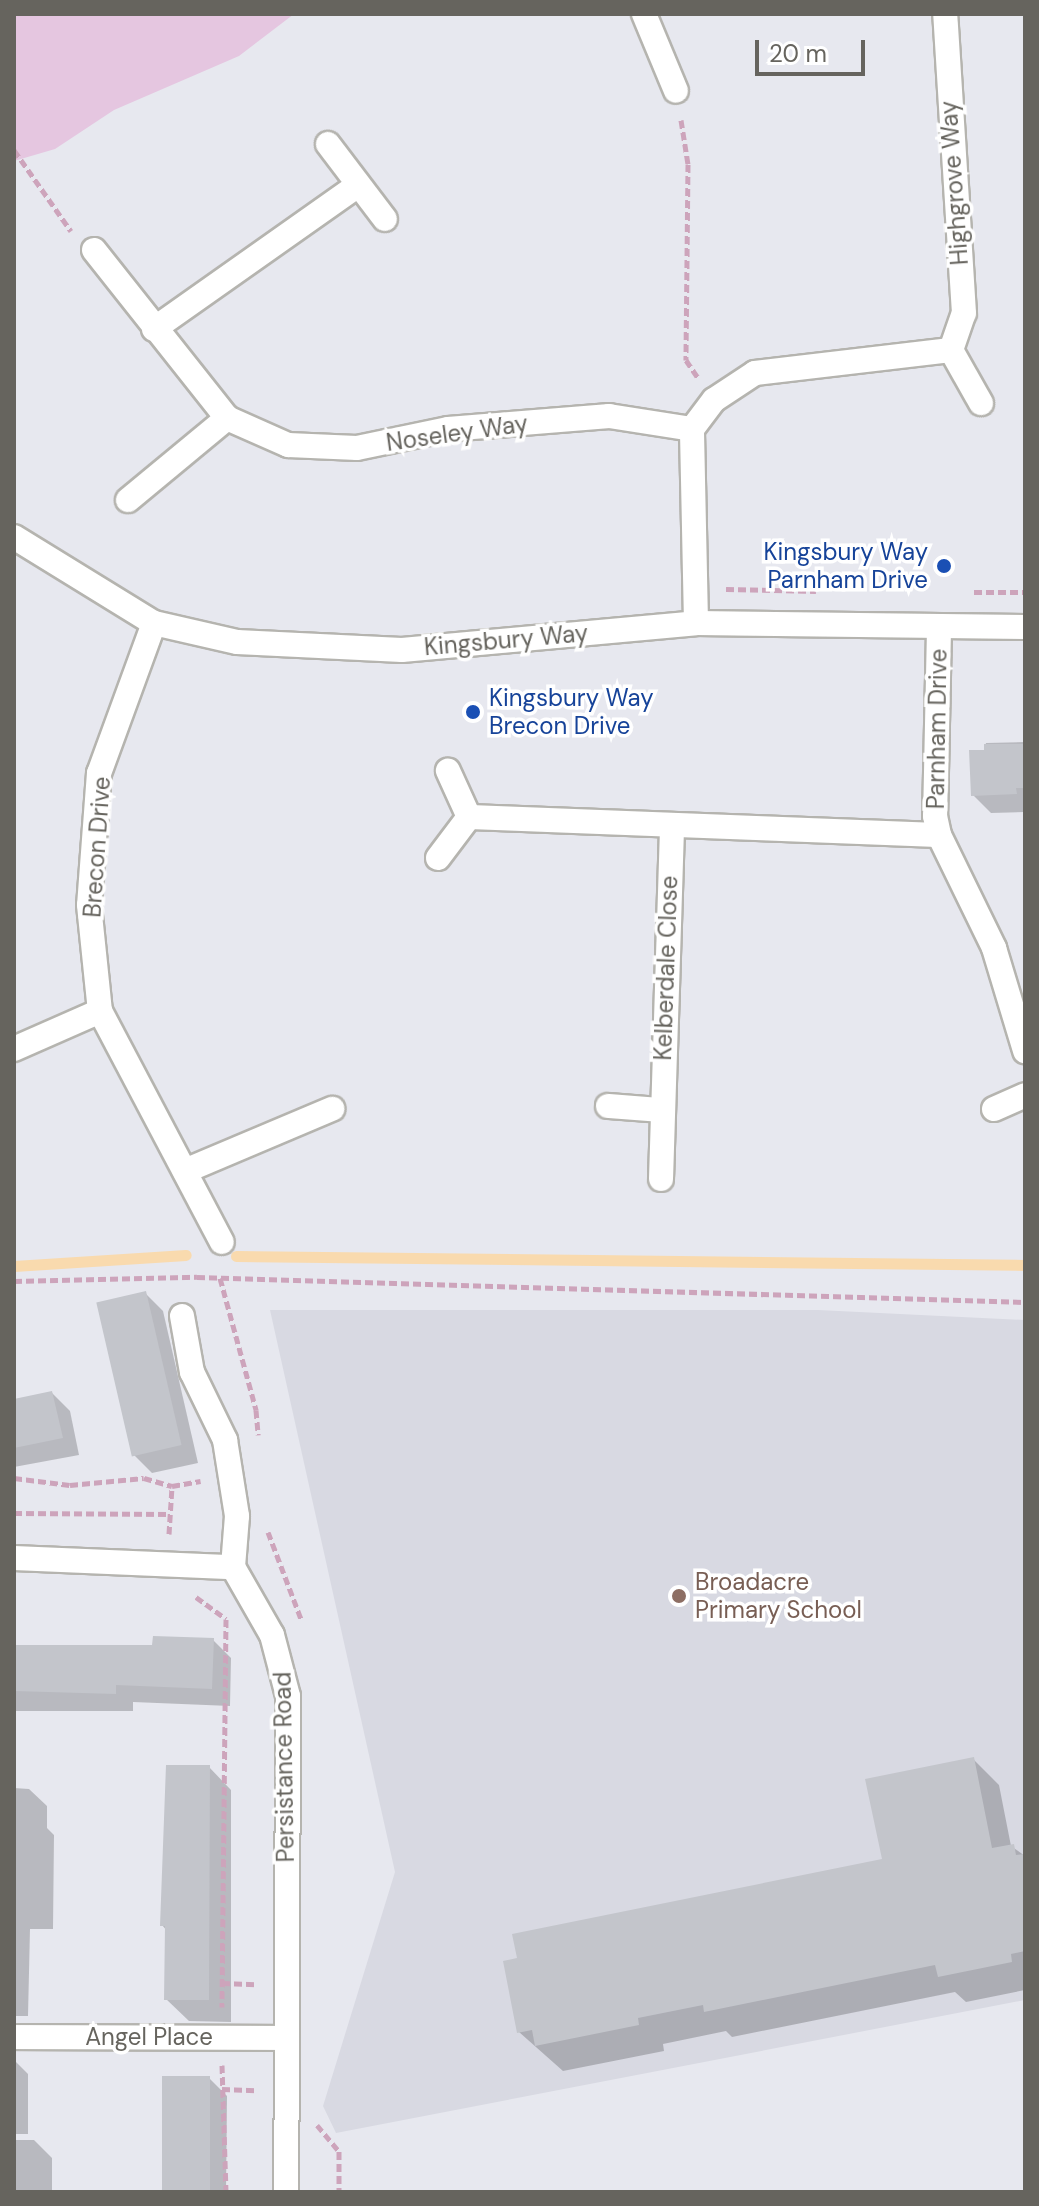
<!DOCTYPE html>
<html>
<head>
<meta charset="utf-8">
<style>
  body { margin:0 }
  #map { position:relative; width:1039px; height:2206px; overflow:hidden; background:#e7e8ef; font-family:"DM Sans",sans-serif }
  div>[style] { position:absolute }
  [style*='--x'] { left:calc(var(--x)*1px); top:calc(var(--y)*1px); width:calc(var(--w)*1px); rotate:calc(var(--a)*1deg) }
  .education>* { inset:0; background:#d8d9e2 }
  .green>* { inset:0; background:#e5c6e0 }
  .shadow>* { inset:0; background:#0003 }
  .stream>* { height:11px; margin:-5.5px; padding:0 5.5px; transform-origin:5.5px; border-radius:5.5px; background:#f9daae }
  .building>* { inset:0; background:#c3c5cb; transform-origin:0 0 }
  .path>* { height:5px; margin-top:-2.5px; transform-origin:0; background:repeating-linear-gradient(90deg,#cda4bb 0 8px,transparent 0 12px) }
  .roads { filter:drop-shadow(2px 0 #b5b4af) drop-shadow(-2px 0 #b5b4af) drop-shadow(0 2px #b5b4af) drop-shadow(0 -2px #b5b4af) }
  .minor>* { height:24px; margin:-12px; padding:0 12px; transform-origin:12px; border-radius:12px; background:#fff }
  .dots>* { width:22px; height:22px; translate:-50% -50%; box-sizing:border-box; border:4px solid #fff; border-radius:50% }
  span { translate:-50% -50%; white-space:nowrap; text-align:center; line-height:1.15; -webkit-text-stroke:7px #fff; paint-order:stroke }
  .street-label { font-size:24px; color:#66645e }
  .transit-label { font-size:24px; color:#164399 }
  .right { translate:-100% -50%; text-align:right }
  .left { translate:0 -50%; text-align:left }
  .education-label { font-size:24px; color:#785e54 }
  .frame { position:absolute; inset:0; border:16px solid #66645e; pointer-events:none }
  .scale { position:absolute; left:755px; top:40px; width:110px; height:36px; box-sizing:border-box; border:4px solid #66645e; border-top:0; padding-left:10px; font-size:24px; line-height:28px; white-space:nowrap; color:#66645e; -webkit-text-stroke:6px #fff; paint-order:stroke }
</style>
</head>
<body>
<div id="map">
  <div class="education">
    <div style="clip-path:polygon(270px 1310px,818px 1310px,1025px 1320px,1025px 2000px,336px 2133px,323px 2106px,395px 1872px)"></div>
  </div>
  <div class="green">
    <div style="clip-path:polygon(14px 14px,294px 14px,239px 56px,114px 110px,55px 149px,14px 161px)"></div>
  </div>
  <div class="shadow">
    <div style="clip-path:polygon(1025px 742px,1025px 812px,991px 813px,973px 795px,986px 743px)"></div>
    <div style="clip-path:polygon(145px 1293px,163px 1311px,198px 1463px,152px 1473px,134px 1455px)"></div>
    <div style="clip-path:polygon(52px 1393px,70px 1411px,79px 1455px,14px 1467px,14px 1401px)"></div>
    <div style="clip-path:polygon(213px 1640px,231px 1658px,230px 1706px,133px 1702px,133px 1711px,14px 1711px,14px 1646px,154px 1647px)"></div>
    <div style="clip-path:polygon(973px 1759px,999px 1785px,1011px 1846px,1025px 1856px,1025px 1990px,966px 2002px,955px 1992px,732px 2037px,726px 2031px,663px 2044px,664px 2051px,563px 2071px,519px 2032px,884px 1861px)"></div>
    <div style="clip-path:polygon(209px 1767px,231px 1790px,231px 2022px,189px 2021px,166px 1999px,167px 1931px,162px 1925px)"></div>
    <div style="clip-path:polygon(14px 1788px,29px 1789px,47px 1806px,47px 1828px,54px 1835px,53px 1929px,30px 1929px,28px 2016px,14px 2016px)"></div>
    <div style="clip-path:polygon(14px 2060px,28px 2074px,28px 2134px,14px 2134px)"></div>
    <div style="clip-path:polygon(209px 2078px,227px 2096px,226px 2192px,161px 2192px)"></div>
    <div style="clip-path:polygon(14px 2140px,34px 2140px,52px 2158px,52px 2192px,14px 2192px)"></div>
  </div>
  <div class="stream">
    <div style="--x:236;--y:1256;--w:789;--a:0.65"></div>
    <div style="--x:14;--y:1266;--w:172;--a:-3.7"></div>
  </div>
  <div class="building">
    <div style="clip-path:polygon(984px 744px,1025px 744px,1025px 788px,1016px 788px,1017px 794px,971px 796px,969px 750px,984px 750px)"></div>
    <div style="left:146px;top:1291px;width:158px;height:51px;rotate:77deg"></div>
    <div style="clip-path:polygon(52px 1391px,63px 1438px,14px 1448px,14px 1399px)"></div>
    <div style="clip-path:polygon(153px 1636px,214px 1638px,212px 1689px,116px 1685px,116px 1694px,14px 1691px,14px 1645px,152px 1645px)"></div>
    <div style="clip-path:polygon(974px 1757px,992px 1848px,1014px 1844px,1016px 1855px,1025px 1854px,1025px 1951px,1011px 1954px,1012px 1962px,938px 1977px,935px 1965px,704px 2012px,703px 2005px,638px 2018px,639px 2025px,535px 2046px,532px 2030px,517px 2033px,503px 1961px,517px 1958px,512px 1934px,882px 1859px,865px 1779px)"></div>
    <div style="clip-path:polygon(166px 1765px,210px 1765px,209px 2000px,164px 2000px,165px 1926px,160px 1926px)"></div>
    <div style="left:162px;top:2076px;width:48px;height:116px"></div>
  </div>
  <div class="path">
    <div style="--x:681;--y:120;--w:45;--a:81"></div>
    <div style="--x:688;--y:164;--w:196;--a:90.6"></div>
    <div style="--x:686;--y:360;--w:22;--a:56"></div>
    <div style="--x:14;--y:150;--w:99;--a:54.9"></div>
    <div style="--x:726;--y:589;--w:90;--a:1.3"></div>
    <div style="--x:974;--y:592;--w:51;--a:0"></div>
    <div style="--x:220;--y:1278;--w:137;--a:74.7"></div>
    <div style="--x:256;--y:1410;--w:25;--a:85"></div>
    <div style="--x:14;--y:1281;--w:183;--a:-1.3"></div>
    <div style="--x:197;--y:1277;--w:828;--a:1.73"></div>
    <div style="--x:14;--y:1478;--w:56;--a:7.1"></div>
    <div style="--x:70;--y:1485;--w:74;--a:-5.4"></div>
    <div style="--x:144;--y:1478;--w:29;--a:16"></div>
    <div style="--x:14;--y:1513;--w:156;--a:0.4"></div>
    <div style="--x:268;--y:1532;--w:93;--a:69.2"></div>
    <div style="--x:169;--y:1534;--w:48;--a:-86.4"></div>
    <div style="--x:172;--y:1486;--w:29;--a:-10"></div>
    <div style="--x:196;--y:1597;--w:37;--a:36"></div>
    <div style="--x:226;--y:1619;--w:388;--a:90.6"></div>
    <div style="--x:222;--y:1983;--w:34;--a:2"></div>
    <div style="--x:222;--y:2065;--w:127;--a:88.2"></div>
    <div style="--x:222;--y:2089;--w:34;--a:2"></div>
    <div style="--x:317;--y:2125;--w:34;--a:50"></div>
    <div style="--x:339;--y:2151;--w:41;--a:90"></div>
  </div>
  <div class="roads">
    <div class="minor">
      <div style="--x:644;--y:14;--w:83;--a:67.4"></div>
      <div style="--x:328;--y:144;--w:94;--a:52.8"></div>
      <div style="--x:94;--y:250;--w:214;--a:51.6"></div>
      <div style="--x:227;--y:418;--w:67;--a:23.9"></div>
      <div style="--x:288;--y:445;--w:69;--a:2.5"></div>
      <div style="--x:357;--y:448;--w:93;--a:-11.8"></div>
      <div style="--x:448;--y:429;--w:162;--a:-4.6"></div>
      <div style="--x:609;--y:416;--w:84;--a:8.9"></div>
      <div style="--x:154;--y:329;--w:250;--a:-35.2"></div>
      <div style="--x:951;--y:350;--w:61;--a:60.5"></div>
      <div style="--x:128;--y:500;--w:129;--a:-39.6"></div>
      <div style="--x:14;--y:537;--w:164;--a:31.6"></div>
      <div style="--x:154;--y:623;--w:85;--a:12.9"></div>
      <div style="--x:237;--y:642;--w:165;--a:2.8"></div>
      <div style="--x:402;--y:650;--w:295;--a:-5.2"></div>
      <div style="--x:696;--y:623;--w:329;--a:0.7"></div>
      <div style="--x:154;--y:623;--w:160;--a:110.1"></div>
      <div style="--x:99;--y:773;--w:132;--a:94.3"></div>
      <div style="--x:89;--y:905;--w:107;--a:84.1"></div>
      <div style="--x:100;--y:1011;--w:261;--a:62.2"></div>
      <div style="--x:696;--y:623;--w:194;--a:-91.2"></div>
      <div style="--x:692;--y:429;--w:36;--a:-53"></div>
      <div style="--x:714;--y:400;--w:49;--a:-33.4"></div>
      <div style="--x:755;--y:373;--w:197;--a:-6.7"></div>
      <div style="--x:951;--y:350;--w:39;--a:-71"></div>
      <div style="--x:964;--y:313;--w:300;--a:-93.6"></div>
      <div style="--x:939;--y:629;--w:187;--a:91.2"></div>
      <div style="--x:935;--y:816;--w:19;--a:78"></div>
      <div style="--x:939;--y:835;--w:126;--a:64"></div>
      <div style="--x:994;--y:948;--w:108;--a:73.2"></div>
      <div style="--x:469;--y:817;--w:470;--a:2.2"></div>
      <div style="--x:438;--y:858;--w:51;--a:-52.9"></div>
      <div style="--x:469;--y:817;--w:51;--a:-114.5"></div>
      <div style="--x:14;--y:1049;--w:94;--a:-23.8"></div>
      <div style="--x:608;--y:1106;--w:52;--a:4.4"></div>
      <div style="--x:994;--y:1109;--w:34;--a:-24"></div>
      <div style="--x:185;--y:1171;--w:160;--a:-22.9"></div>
      <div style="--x:661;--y:1179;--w:353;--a:-88.2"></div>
      <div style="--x:182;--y:1316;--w:57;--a:79.9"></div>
      <div style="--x:192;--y:1372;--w:76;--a:64.1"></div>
      <div style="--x:225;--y:1440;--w:77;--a:81"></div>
      <div style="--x:237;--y:1516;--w:51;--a:94.5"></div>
      <div style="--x:233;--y:1567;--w:78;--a:60.2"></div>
      <div style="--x:272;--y:1635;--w:63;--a:75.3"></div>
      <div style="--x:288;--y:1696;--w:496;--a:90.2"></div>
      <div style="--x:14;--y:1558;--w:219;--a:2.4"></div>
      <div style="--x:14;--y:2037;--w:270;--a:0.2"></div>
    </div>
  </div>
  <div class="dots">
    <div style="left:944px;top:566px;background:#1a4fb4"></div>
    <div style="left:473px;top:712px;background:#1a4fb4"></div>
    <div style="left:679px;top:1596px;background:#8d6e63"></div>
  </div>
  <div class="street-label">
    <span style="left:954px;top:183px;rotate:-94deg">Highgrove Way</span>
    <span style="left:457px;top:433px;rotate:-8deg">Noseley Way</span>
    <span style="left:506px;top:640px;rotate:-5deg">Kingsbury Way</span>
    <span style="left:937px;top:729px;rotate:-89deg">Parnham Drive</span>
    <span style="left:97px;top:847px;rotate:-86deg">Brecon Drive</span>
    <span style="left:666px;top:968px;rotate:-88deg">Kelberdale Close</span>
    <span style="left:284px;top:1767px;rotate:-91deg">Persistance Road</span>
    <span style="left:149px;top:2037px">Angel Place</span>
  </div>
  <div class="transit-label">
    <span class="right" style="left:928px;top:566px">Kingsbury Way<br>Parnham Drive</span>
    <span class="left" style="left:489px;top:712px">Kingsbury Way<br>Brecon Drive</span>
  </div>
  <div class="education-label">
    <span class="left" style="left:695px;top:1596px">Broadacre<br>Primary School</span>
  </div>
  <div class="frame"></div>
  <div class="scale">20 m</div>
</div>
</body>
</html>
